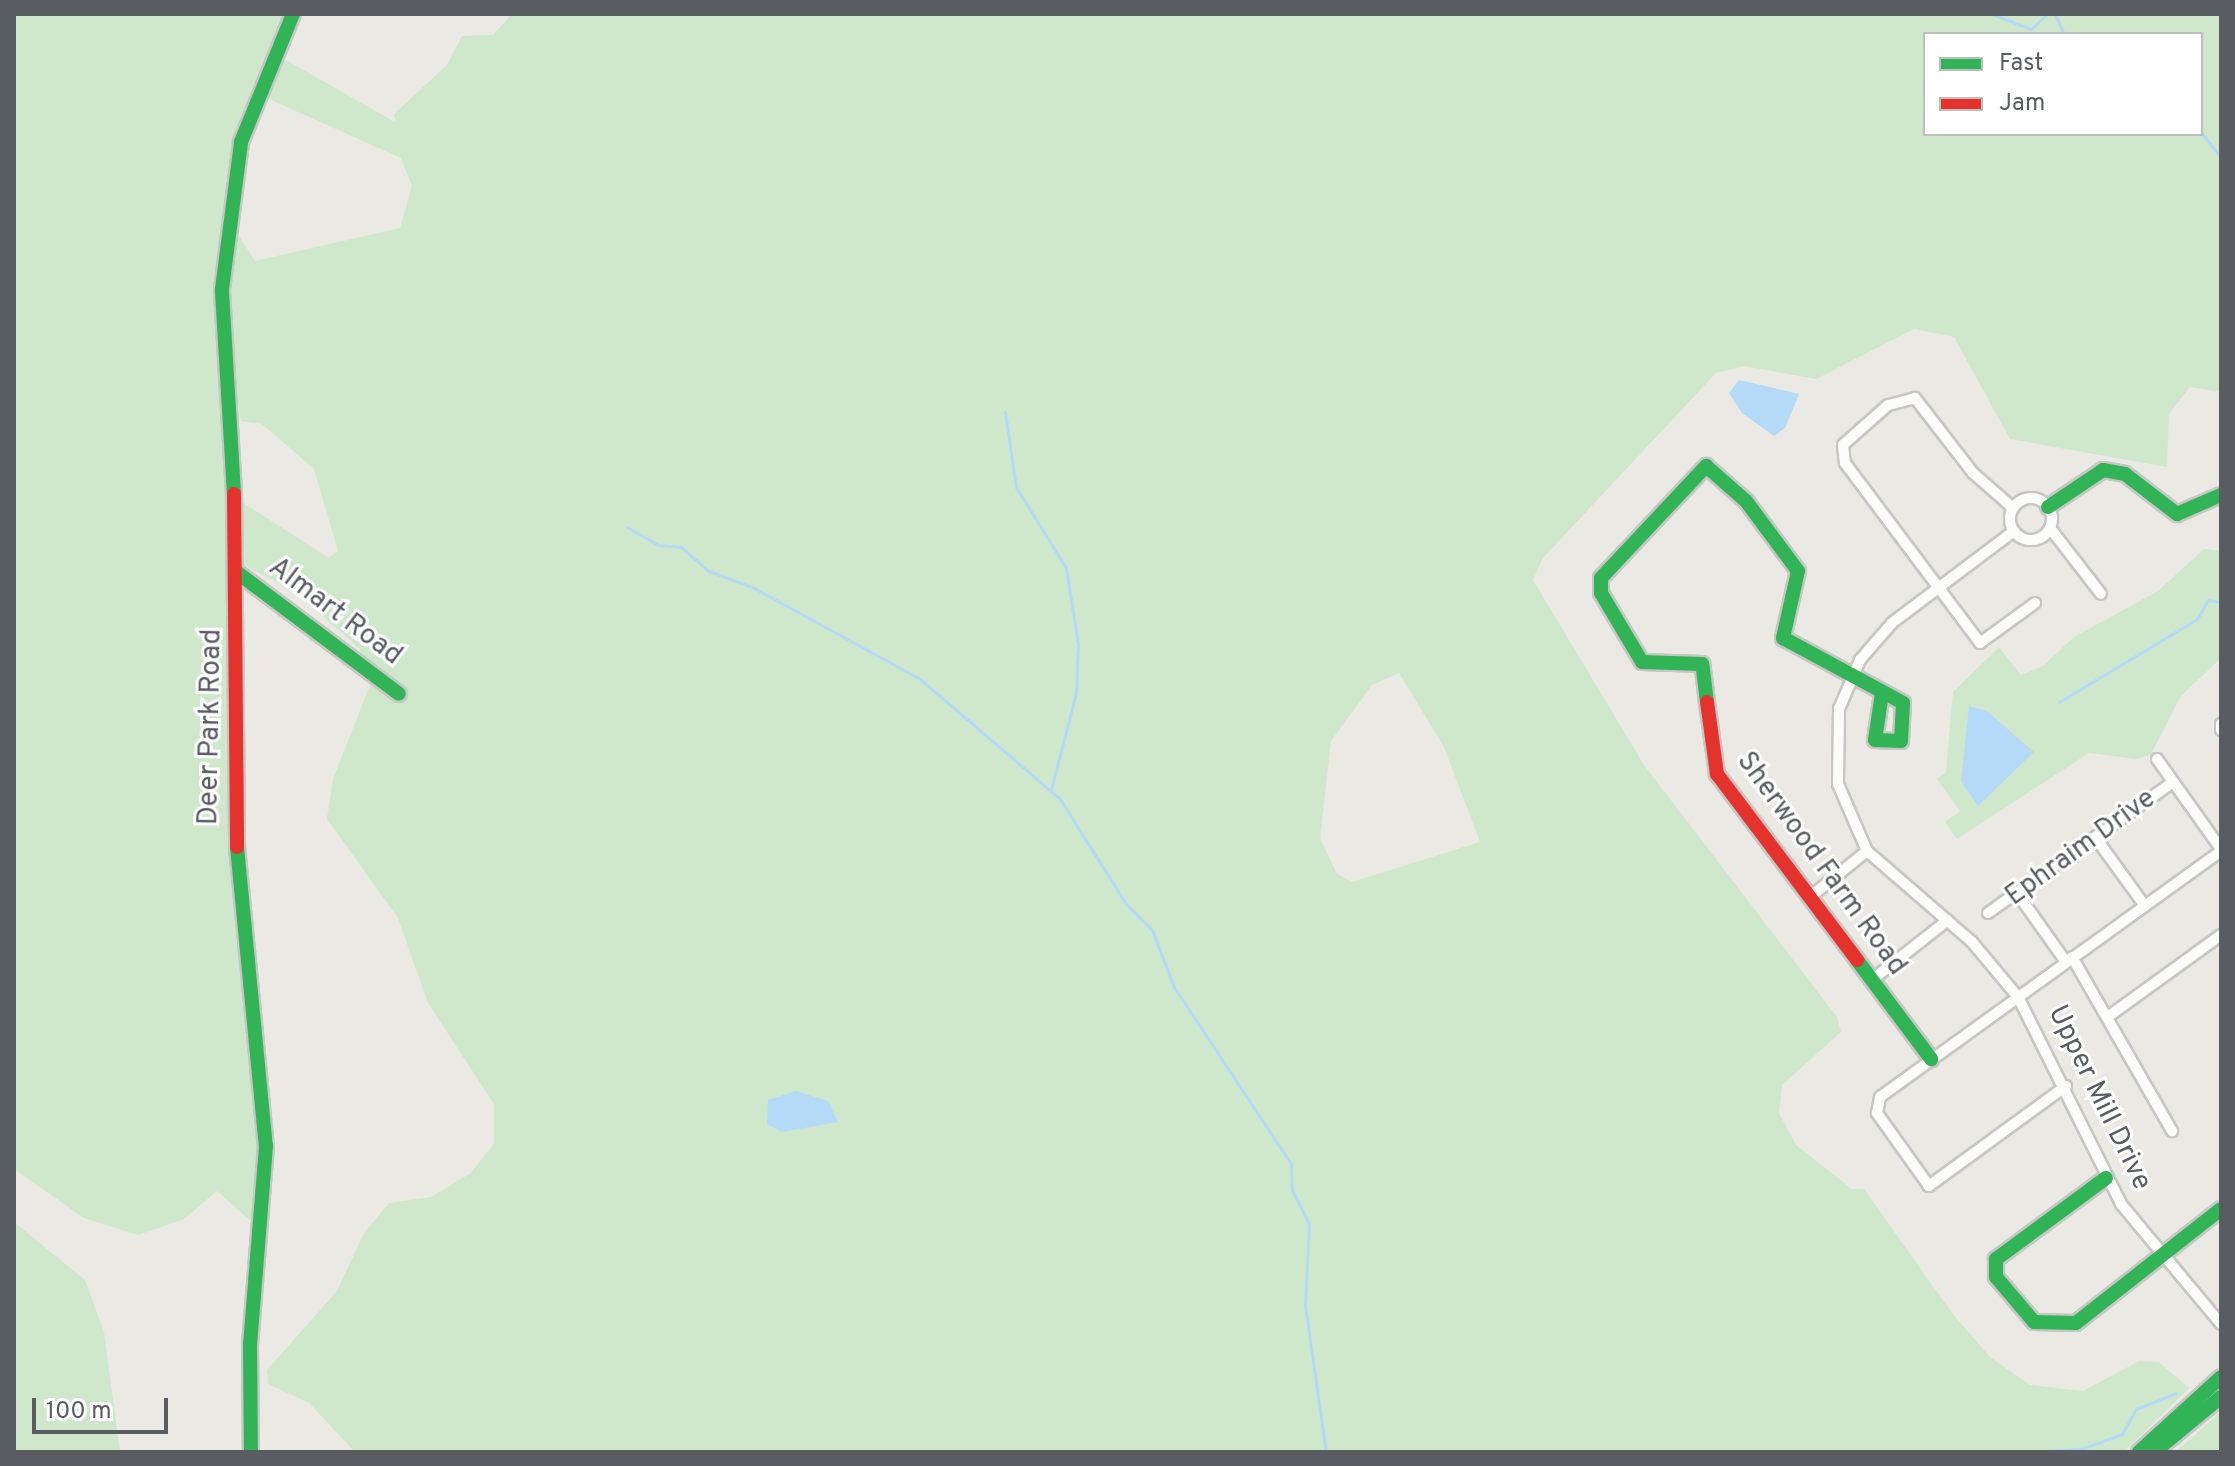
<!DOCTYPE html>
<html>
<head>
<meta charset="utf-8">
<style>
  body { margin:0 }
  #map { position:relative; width:2235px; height:1466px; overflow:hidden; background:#eae9e3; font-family:Overpass,sans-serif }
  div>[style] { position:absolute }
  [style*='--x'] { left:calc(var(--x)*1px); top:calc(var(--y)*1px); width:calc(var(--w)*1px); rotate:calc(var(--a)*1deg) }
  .green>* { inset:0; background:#cfe8cc }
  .water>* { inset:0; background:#b5daf7 }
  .stream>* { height:3px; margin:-1.5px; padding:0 1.5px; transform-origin:1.5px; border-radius:1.5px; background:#b5daf7 }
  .roads { filter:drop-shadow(2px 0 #c6c7c5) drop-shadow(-2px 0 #c6c7c5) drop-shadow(0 2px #c6c7c5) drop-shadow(0 -2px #c6c7c5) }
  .street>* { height:10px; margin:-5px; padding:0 5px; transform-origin:5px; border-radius:5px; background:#fcfcfb }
  .street>.ring { margin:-5px; padding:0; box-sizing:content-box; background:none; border:10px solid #fcfcfb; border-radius:50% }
  .fast>* { height:14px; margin:-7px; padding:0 7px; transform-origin:7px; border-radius:7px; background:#30b455 }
  .jam>* { height:14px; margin:-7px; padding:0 7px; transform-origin:7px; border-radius:7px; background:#e5322d }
  span { translate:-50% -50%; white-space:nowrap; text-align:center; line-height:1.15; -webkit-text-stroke:6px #fff; paint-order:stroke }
  .street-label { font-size:28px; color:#595d62 }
  .frame { position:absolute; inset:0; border:16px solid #595d62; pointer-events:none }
  .legend { position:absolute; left:1923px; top:32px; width:280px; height:104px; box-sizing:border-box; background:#fff; border:2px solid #bdbec0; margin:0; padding:10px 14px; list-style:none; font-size:24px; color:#595d62 }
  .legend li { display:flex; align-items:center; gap:16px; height:40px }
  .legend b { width:40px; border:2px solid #bdbec0 }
  .scale { position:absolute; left:32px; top:1398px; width:136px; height:36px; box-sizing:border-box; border:4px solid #595d62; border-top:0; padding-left:10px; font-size:24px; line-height:28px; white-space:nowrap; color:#595d62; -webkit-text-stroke:6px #fff; paint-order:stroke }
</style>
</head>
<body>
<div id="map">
  <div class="green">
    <div style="clip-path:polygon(evenodd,14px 14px,298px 14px,279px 56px,395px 122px,394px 114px,447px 65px,462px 36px,493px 35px,512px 14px,2221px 14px,2221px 392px,2190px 387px,2169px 414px,2167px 467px,2010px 439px,1954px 337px,1914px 329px,1816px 379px,1744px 366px,1716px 373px,1543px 558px,1533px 580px,1644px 765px,1837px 1017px,1841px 1032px,1782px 1085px,1779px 1113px,1796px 1145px,1852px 1189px,1864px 1189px,1952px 1313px,1990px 1357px,2030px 1385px,2083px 1391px,2139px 1361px,2159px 1362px,2189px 1388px,2124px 1452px,355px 1452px,309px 1403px,268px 1384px,267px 1370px,337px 1291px,364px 1233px,389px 1203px,431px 1197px,471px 1173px,494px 1143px,494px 1104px,428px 1003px,398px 918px,327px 819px,333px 779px,370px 685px,360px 649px,294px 591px,244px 565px,245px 553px,233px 545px,231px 775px,260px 1126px,255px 1225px,217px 1191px,184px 1219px,138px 1235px,84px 1218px,14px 1169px,14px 14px,1925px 34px,2201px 34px,2201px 134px,1925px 134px,1925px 34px,14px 14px,260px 95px,401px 158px,412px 186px,400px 228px,255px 261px,234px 228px,260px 95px,14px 14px,234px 385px,241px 421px,262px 424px,314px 469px,338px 551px,329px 558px,239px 500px,234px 385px,14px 14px,1399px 673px,1444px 747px,1480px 842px,1352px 882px,1337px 874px,1320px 838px,1331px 741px,1372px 685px,1399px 673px)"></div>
    <div style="clip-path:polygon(2204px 549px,2221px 551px,2221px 658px,2181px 696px,2151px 754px,2137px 759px,2089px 753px,1957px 839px,1945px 822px,1960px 811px,1937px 779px,1946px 772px,1953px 692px,1999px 647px,2021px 675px,2043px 666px,2074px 637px,2158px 591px)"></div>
    <div style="clip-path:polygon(14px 1222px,85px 1280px,104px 1332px,120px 1452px,14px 1452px)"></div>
    <div style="clip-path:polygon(2221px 1411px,2221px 1452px,2174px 1452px,2193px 1437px)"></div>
  </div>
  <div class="water">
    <div style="clip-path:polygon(1739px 380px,1799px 394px,1785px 428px,1774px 436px,1742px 413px,1729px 393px)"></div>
    <div style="clip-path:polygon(1969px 706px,1987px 711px,2034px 752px,1978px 806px,1961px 781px)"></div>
    <div style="clip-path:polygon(796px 1091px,828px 1101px,838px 1122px,782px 1132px,767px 1124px,768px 1100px)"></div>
  </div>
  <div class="stream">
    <div style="--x:1992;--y:14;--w:42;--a:21"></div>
    <div style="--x:2031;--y:29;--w:22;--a:-43"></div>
    <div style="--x:2055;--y:14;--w:22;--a:66"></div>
    <div style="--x:2201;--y:132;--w:33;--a:52"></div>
    <div style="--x:1005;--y:412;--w:76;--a:81.7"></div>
    <div style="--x:1016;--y:487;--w:95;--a:58.3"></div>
    <div style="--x:1066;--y:568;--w:77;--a:81"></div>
    <div style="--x:1078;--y:644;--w:49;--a:92.3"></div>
    <div style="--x:1076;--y:693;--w:99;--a:104.6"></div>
    <div style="--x:627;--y:527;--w:36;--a:30"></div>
    <div style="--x:658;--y:545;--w:23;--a:5"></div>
    <div style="--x:681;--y:547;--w:37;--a:41"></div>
    <div style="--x:709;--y:571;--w:48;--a:20.7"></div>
    <div style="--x:754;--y:588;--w:189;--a:28.7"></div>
    <div style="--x:920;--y:679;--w:184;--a:40.6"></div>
    <div style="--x:1060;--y:799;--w:124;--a:57.8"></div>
    <div style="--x:1126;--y:904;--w:37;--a:45"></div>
    <div style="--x:1152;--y:930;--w:61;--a:68.9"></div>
    <div style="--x:1174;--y:987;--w:212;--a:56.5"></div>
    <div style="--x:1291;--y:1164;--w:26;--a:88"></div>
    <div style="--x:1292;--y:1190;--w:37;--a:63"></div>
    <div style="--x:1309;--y:1223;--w:82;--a:92.8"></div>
    <div style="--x:1305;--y:1305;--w:148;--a:81.9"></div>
    <div style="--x:2059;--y:702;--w:161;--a:-31"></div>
    <div style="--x:2197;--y:619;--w:22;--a:-60"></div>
    <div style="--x:2208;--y:600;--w:13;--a:9"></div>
    <div style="--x:2025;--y:1452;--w:56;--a:-3.1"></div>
    <div style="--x:2081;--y:1449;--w:44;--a:-20.1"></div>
    <div style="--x:2122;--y:1434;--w:29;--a:-61"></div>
    <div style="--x:2136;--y:1409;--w:43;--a:-21.8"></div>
  </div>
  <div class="roads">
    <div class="street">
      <div class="ring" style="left:2010px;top:498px;width:32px;height:32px"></div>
      <div style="--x:2013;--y:508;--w:53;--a:-138.8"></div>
      <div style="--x:1973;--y:473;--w:95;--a:-127.7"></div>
      <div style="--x:1915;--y:398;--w:28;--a:165"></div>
      <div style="--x:1888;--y:405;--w:60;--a:138.4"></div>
      <div style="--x:1843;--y:445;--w:18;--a:84"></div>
      <div style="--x:1845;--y:463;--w:225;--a:53.1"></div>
      <div style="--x:1980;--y:643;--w:68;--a:-36"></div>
      <div style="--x:2050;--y:528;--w:83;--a:52.3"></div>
      <div style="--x:2014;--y:531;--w:153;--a:143"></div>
      <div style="--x:1892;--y:623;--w:49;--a:130.9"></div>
      <div style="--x:1860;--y:660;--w:53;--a:113.2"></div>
      <div style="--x:1839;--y:709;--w:75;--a:90.8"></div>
      <div style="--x:1838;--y:784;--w:73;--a:66.6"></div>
      <div style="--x:1867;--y:851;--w:139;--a:40.9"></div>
      <div style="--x:1972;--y:942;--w:72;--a:50.1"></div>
      <div style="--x:2018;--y:997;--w:231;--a:63.5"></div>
      <div style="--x:2121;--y:1204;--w:156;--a:50.2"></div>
      <div style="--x:2221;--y:724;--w:6;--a:90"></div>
      <div style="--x:2157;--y:759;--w:110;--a:54.6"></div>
      <div style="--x:2095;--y:837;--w:85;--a:54.1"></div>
      <div style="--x:2017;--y:893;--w:85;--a:54.6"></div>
      <div style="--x:1810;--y:897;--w:73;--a:-38.9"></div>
      <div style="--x:1988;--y:913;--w:227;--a:-35.3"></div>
      <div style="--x:2072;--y:957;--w:201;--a:60.1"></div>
      <div style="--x:1873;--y:979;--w:95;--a:-38.2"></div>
      <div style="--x:2109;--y:1016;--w:138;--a:-35.9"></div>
      <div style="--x:2066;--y:1086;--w:170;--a:143.9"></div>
      <div style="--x:1929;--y:1186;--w:90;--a:-125.5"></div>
      <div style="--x:1877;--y:1113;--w:16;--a:-79"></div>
      <div style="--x:1880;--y:1097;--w:420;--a:-35.8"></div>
    </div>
    <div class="fast">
      <div style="--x:234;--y:494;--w:205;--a:-93.4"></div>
      <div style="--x:222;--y:289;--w:148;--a:-82.6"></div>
      <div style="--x:241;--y:142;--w:138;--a:-67.9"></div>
      <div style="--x:2048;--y:507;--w:66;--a:-33.9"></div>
      <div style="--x:2103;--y:470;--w:22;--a:10"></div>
      <div style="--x:2125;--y:474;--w:66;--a:37.6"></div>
      <div style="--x:2177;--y:514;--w:48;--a:-23.4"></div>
      <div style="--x:238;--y:573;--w:201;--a:36.9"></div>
      <div style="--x:1707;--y:702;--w:38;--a:-97"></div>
      <div style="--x:1702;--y:664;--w:60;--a:-178.1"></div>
      <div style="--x:1642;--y:662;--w:80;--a:-120.7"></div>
      <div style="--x:1601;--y:593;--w:15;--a:-90"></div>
      <div style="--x:1601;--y:578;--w:154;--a:-46.8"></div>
      <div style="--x:1706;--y:466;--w:53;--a:41.2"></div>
      <div style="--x:1746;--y:501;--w:87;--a:53.4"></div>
      <div style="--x:1798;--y:571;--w:69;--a:102.6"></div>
      <div style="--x:1783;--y:638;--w:136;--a:28.4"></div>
      <div style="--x:1903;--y:703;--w:38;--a:93"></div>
      <div style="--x:1901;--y:741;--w:26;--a:-178"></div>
      <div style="--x:1875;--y:740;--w:48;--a:-81.5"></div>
      <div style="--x:237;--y:847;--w:300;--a:84.5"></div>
      <div style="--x:266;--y:1146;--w:200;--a:94.6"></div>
      <div style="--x:250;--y:1345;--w:107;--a:89.5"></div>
      <div style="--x:1857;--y:960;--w:124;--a:53.2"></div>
      <div style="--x:2106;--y:1178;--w:137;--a:143.6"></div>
      <div style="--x:1996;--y:1259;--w:18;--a:90"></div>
      <div style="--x:1996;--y:1277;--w:59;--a:49.8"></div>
      <div style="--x:2034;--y:1322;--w:42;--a:1.4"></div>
      <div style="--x:2076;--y:1323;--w:184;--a:-38.2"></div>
      <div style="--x:2139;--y:1452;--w:111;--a:-42.4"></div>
      <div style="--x:2154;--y:1452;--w:87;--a:-39.4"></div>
    </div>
    <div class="jam">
      <div style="--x:234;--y:494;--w:353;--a:89.5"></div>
      <div style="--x:1707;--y:702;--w:73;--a:82.1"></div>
      <div style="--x:1717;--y:774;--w:233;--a:53"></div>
    </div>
  </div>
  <div class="street-label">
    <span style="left:335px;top:612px;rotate:37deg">Almart Road</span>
    <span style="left:211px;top:727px;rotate:-89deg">Deer Park Road</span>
    <span style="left:2081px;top:848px;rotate:-36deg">Ephraim Drive</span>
    <span style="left:1821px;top:864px;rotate:54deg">Sherwood Farm Road</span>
    <span style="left:2099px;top:1098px;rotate:64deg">Upper Mill Drive</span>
  </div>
  <div class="frame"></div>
  <ul class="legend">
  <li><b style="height:10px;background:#30b455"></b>Fast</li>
  <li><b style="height:10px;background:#e5322d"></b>Jam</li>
  </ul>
  <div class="scale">100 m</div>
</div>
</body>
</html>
